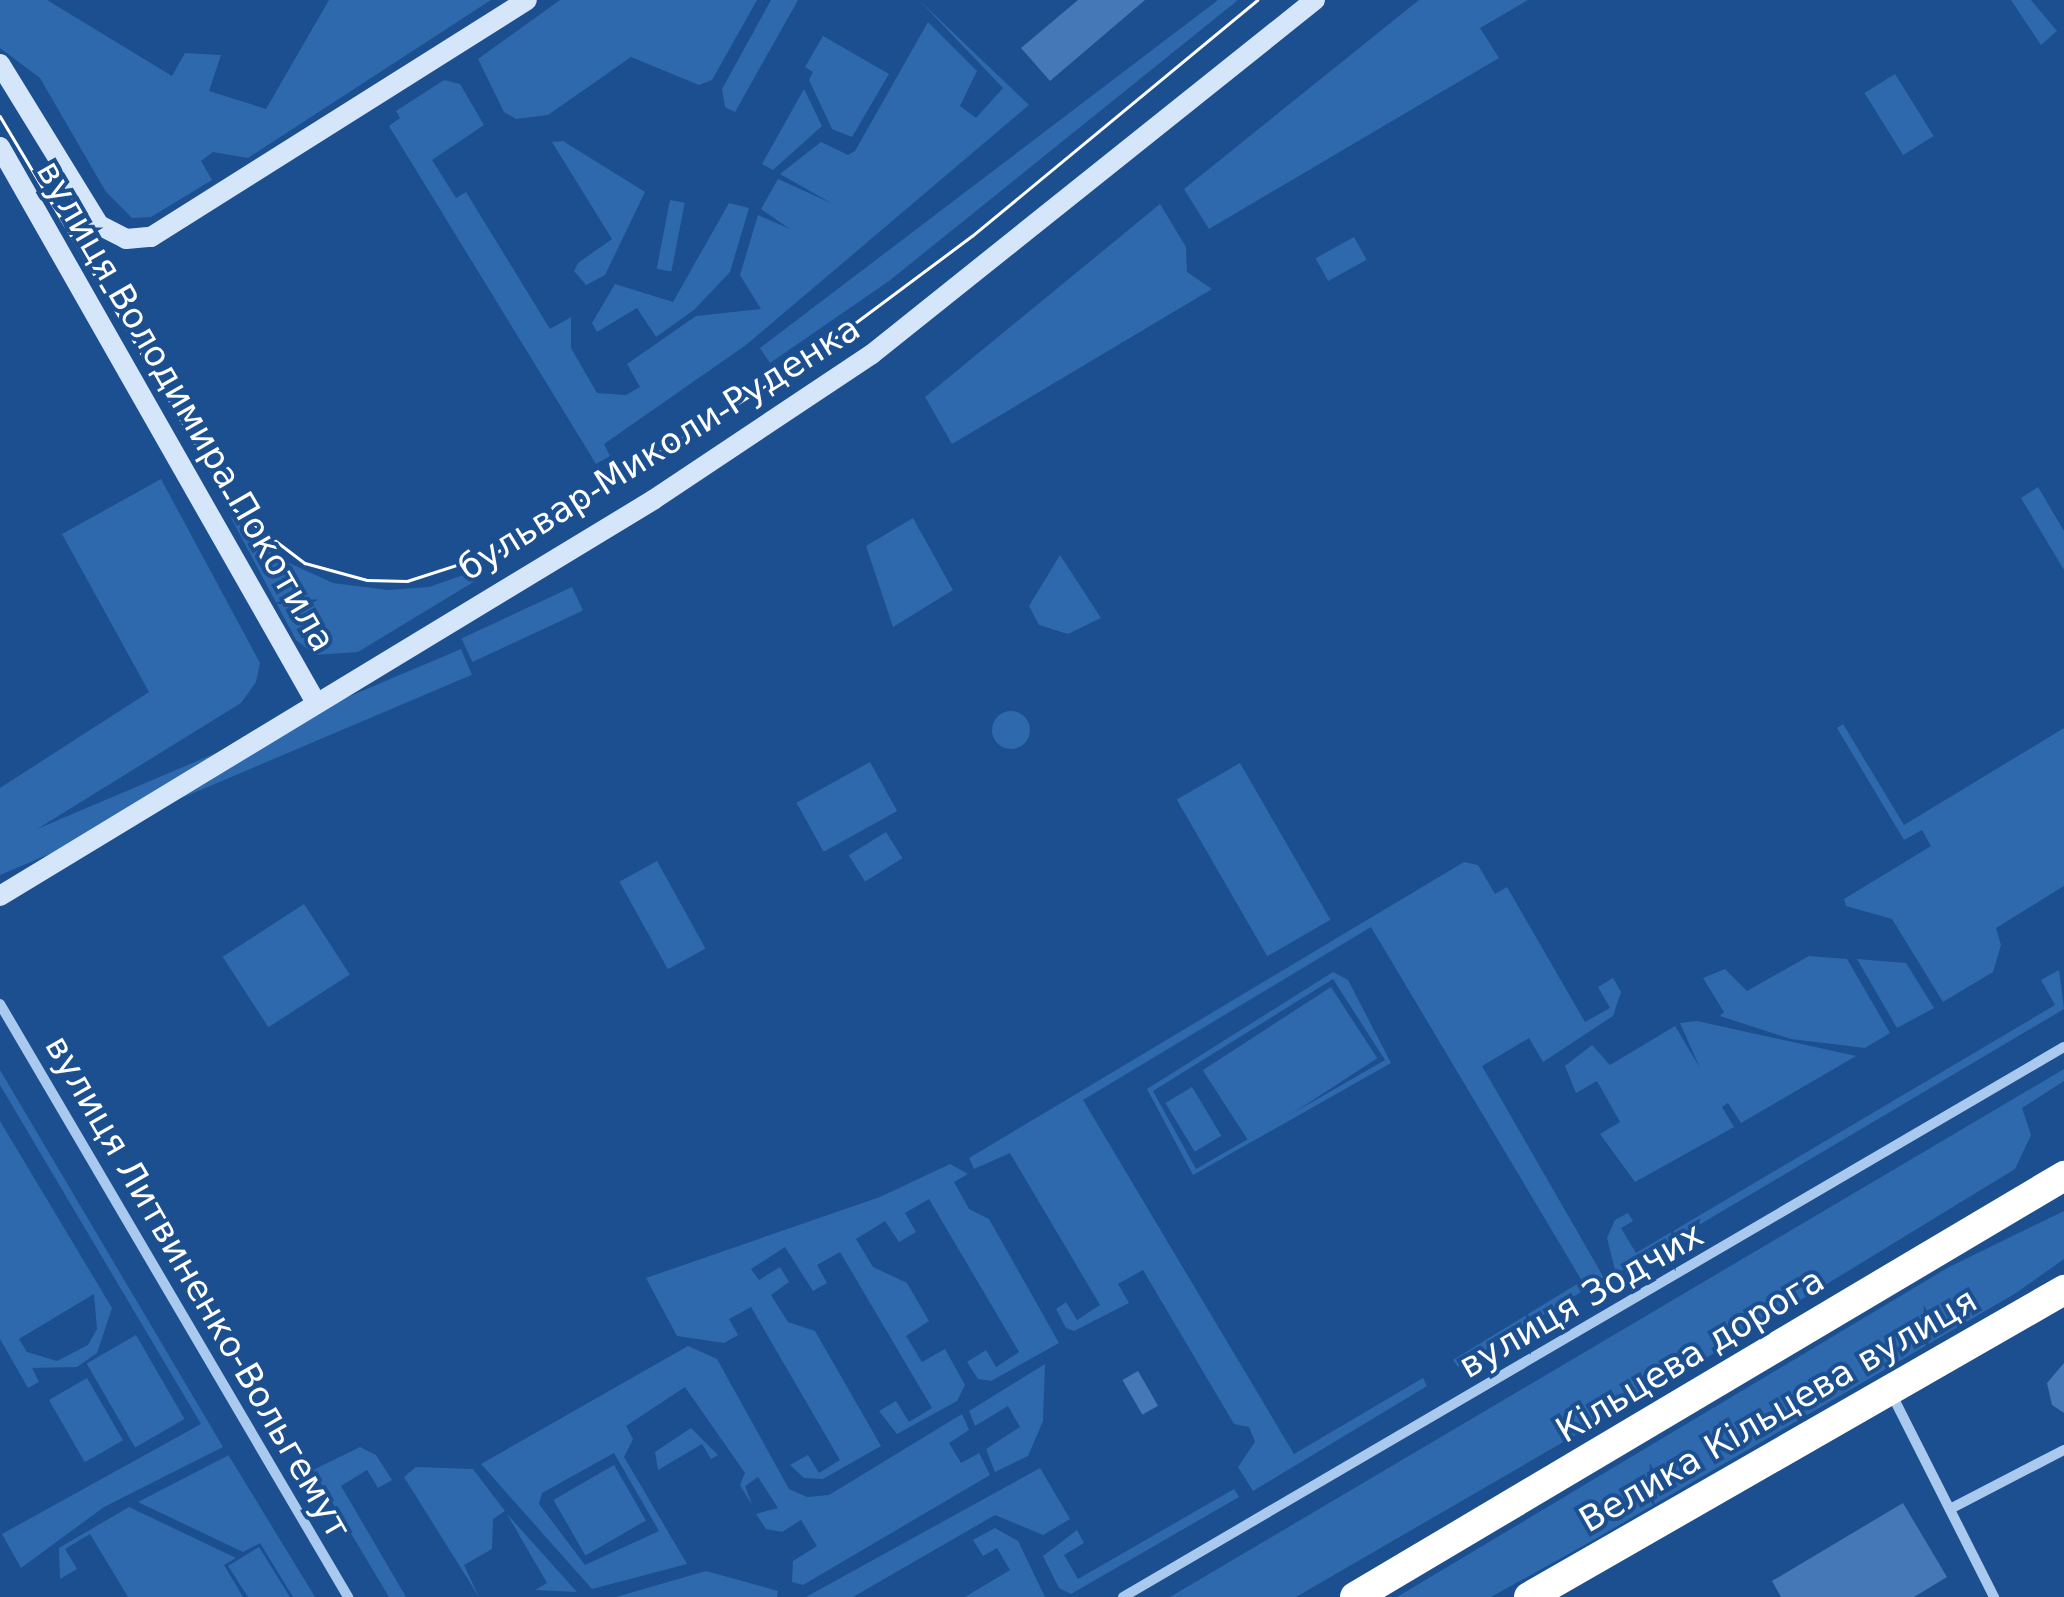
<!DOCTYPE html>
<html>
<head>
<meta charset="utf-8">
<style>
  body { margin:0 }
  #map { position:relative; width:2064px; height:1597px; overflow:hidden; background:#1b4f8f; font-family:"DejaVu Sans",sans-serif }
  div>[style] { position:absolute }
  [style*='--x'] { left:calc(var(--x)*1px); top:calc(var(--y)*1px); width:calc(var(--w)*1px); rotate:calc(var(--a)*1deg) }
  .green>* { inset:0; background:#2e69ad; transform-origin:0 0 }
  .round { border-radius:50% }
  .building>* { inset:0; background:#4478b7; transform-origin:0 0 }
  .street>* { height:10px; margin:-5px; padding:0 5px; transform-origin:5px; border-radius:5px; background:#a9c9ee }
  .secondary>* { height:20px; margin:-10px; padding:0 10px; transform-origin:10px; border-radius:10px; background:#d6e6fa }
  .highway>* { height:30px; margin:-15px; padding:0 15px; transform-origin:15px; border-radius:15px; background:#fff }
  .tram>* { height:2.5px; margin:-1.25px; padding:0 1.25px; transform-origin:1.25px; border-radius:1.25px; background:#fff }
  span { translate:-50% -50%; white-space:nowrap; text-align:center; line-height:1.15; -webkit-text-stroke:8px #1b4f8f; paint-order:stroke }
  .street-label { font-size:35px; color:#fff }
</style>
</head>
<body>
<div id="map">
  <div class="green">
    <div style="clip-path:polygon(0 0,47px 0,172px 76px,185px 53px,221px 55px,209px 91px,266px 109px,329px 0,491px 0,248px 158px,213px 152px,201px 161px,212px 180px,151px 217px,132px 218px,106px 192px,40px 78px,0 48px)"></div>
    <div style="clip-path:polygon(560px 0,757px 0,712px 80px,699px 85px,631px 57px,548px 115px,516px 119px,504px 112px,478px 59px)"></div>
    <div style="clip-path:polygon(771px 0,798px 0,735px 112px,725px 107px,722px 89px)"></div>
    <div style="clip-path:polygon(919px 0,1029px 105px,746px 345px,604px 444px,610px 456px,596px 464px,389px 126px,400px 118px,396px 111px,444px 80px,460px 84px,484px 125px,432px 160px,456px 198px,466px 192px,550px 329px,571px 317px,571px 348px,597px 393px,626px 395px,640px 387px,627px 364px,696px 316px,761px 309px,740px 275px,758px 215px,790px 229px,761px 209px,778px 179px,831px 203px,780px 174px,821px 142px,848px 155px,855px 151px,928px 22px,977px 71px,960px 106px,976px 118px,1003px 88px)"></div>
    <div style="clip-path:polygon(1218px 0,1238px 0,889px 281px,770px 363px,760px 348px)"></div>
    <div style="clip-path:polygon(1419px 0,1528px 0,1480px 28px,1499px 58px,1209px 229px,1184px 189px)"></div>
    <div style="clip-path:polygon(2011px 0,2031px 0,2057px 31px,2041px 45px)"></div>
    <div style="clip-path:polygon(823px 36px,889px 74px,852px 137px,832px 129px,809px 80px,813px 72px,805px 67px)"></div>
    <div style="left:1895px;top:74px;width:73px;height:36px;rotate:58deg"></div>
    <div style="clip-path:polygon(804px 89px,822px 126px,773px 170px,762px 164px)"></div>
    <div style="clip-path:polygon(563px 141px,645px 192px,605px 275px,586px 285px,574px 271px,578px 263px,612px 239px,552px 142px)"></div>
    <div style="left:670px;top:200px;width:15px;height:70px;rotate:11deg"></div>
    <div style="clip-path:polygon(729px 203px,749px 208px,730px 272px,694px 310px,656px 337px,637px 308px,597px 332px,592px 323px,615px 284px,673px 302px)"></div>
    <div style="clip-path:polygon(1160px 204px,1186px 247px,1187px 272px,1212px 289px,952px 444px,925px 397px)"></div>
    <div style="left:1354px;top:237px;width:26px;height:44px;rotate:61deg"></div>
    <div style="clip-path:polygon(161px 479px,260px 663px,256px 682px,241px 703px,0 852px,0 788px,149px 692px,62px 534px)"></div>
    <div style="clip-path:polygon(2038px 487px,2064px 531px,2064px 570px,2021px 498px)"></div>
    <div style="clip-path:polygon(230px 516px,276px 557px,333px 583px,388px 590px,429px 587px,475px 571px,480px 578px,358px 652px,315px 655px,296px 640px)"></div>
    <div style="clip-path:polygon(913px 518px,953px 590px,893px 627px,866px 546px)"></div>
    <div style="clip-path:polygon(1060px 555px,1101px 618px,1068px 634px,1039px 625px,1029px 606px)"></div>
    <div style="left:572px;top:587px;width:26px;height:122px;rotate:65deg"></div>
    <div style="left:461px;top:649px;width:28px;height:536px;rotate:67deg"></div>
    <div class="round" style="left:992px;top:711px;width:38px;height:38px"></div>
    <div style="clip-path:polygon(1843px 724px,1904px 825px,2064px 728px,2064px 886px,1996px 928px,2001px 945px,1993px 972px,1943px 1002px,1892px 919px,1846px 906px,1844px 899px,1931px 846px,1922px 830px,1904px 840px,1837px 728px)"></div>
    <div style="left:870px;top:762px;width:56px;height:84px;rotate:61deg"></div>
    <div style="left:1240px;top:763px;width:181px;height:73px;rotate:60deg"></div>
    <div style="left:886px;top:832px;width:31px;height:44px;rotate:58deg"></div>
    <div style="left:657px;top:861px;width:100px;height:43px;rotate:61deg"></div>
    <div style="clip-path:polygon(1464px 862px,1478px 865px,1495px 894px,1507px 887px,1585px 1022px,1610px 1008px,1598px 987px,1613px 978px,1621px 992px,1613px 1016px,1543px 1062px,1529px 1038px,1482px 1066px,1604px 1278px,1458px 1367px,1453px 1360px,1582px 1281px,1371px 927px,1083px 1100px,1294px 1454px,1423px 1378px,1427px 1386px,1253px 1491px,1238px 1467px,1255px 1442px,1249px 1427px,1234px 1424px,1143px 1270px,1118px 1284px,1129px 1303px,1074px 1331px,1066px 1328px,1056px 1309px,1066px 1302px,1077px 1320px,1100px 1305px,1010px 1153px,974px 1169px,969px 1158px)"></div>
    <div style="left:304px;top:904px;width:84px;height:97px;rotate:57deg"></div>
    <div style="clip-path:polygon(1809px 956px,1847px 959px,1890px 1033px,1865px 1048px,1791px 1039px,1720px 1016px,1724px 1012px,1703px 978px,1725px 969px,1747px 991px)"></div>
    <div style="clip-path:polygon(1857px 959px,1906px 963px,1934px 1008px,1897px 1028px)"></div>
    <div style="clip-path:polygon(2059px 970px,2064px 1009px,1616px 1274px,1607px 1238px,1615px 1220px,1628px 1213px,1633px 1221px,1621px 1228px,1636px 1253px,2055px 1005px,2041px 980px)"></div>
    <div style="clip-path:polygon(evenodd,1333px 972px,1348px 980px,1391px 1063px,1193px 1175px,1147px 1089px,1333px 972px,1333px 979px,1385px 1060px,1196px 1169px,1153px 1091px,1333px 979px)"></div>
    <div style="left:1331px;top:987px;width:85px;height:153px;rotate:57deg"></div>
    <div style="clip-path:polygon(1697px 1021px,1856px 1056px,1741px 1123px,1728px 1103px,1722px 1107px,1734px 1127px,1635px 1182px,1600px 1134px,1620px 1122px,1597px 1081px,1576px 1093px,1565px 1066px,1592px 1045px,1610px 1065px,1675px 1026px,1700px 1068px,1680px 1023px)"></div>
    <div style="clip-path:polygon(2064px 1069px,2064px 1081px,2022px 1108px,2031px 1135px,2015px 1169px,1660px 1386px,1296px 1597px,1170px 1597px)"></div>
    <div style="clip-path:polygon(0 1070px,223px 1447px,104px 1507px,21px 1568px,2px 1534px,201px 1424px,0 1085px)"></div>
    <div style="left:1192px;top:1087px;width:57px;height:31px;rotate:59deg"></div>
    <div style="clip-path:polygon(evenodd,0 1121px,112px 1308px,97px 1353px,77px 1367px,32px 1368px,39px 1382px,28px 1388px,0 1339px,0 1121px,94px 1294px,97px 1329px,88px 1345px,57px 1361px,27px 1352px,19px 1339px,94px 1294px)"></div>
    <div style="clip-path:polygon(950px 1164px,968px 1174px,954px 1182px,969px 1209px,989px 1219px,1059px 1343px,991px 1381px,978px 1379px,967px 1362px,986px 1350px,996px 1367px,1019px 1352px,929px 1199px,905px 1213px,916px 1232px,899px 1242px,885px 1221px,856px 1239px,873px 1267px,907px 1283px,929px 1321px,906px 1336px,922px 1362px,945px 1349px,965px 1385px,957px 1401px,897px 1434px,879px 1411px,896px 1401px,909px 1422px,932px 1408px,840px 1252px,817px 1265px,827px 1283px,813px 1291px,785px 1247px,751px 1269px,759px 1280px,780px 1267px,789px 1282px,771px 1295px,788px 1322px,815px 1331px,881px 1446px,823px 1479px,804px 1478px,790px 1465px,808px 1455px,819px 1473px,840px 1460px,751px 1307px,729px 1319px,738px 1335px,724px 1343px,677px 1336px,646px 1278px,880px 1197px)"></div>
    <div style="clip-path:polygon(2064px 1211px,2064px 1259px,2016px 1293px,1590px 1542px,1491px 1597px,1397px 1597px,1949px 1267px)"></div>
    <div style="left:136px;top:1335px;width:97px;height:57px;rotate:60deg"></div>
    <div style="clip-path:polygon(evenodd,688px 1346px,717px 1359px,789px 1489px,807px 1497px,829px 1495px,962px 1414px,969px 1430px,949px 1443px,961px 1463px,979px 1453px,990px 1475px,803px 1585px,792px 1582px,793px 1561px,817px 1546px,801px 1520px,782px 1532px,766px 1529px,756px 1514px,778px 1508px,758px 1477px,745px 1486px,752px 1505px,740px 1485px,745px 1473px,685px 1387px,626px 1426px,633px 1439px,624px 1457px,687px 1564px,592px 1589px,481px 1464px,688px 1346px,614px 1453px,659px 1531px,585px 1565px,539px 1504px,542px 1493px,614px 1453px)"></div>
    <div style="clip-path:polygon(1045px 1364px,1043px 1421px,1028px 1456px,995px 1472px,986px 1449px,1020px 1427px,1008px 1406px,975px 1426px,969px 1411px)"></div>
    <div style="left:87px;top:1378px;width:72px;height:44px;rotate:60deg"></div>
    <div style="clip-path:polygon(691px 1428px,718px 1455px,711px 1459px,702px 1444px,658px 1470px,655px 1452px)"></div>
    <div style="clip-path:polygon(360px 1447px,376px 1455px,392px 1480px,378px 1488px,367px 1470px,341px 1486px,406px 1597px,389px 1597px,313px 1470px)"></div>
    <div style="clip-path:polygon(229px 1455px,229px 1456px,315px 1597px,293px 1597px,260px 1543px,243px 1552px,138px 1502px)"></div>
    <div style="left:614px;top:1465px;width:64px;height:70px;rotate:60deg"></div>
    <div style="clip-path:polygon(416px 1467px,473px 1469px,505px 1511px,493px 1519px,492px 1549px,464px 1565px,479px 1597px,404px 1477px)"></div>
    <div style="clip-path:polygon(1040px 1468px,1070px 1519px,1043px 1535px,995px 1515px,853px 1597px,806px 1597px)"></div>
    <div style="clip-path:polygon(1234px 1489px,1239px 1497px,1071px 1594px,1059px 1588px,1043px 1556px,1077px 1530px,1084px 1543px,1064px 1555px,1078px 1579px)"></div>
    <div style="clip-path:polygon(129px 1507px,236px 1558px,224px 1565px,243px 1597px,128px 1597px,90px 1534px,65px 1549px,77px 1569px,60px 1579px,59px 1548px)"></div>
    <div style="clip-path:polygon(507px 1514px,577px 1592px,535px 1590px,547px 1583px)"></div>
    <div style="clip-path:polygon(995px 1528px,1018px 1541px,1045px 1597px,965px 1597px,1010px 1570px,997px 1548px,983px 1556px,973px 1540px)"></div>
    <div style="clip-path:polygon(259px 1547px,290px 1597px,248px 1597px,228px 1566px)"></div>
    <div style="clip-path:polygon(706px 1571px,778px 1591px,777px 1597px,616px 1597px)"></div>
  </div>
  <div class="building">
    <div style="clip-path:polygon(1078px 0,1145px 0,1050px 81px,1021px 48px)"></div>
    <div style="clip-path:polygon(2064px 1363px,2064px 1413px,2052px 1405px,2047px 1383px)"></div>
    <div style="left:1138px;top:1371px;width:40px;height:18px;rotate:60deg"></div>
    <div style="clip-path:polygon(1903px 1503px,1947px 1577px,1914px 1597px,1781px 1597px,1772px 1581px)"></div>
  </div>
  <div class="street">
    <div style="--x:0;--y:1004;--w:688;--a:59.59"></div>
    <div style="--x:1891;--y:1393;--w:229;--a:63.2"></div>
    <div style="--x:1950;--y:1509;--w:128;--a:-27.4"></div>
    <div style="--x:1123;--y:1597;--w:1090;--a:-30.31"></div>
  </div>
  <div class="secondary">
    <div style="--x:0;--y:64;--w:189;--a:58.4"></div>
    <div style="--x:99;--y:225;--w:30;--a:27"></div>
    <div style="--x:126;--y:239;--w:25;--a:-5"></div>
    <div style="--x:151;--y:237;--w:444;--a:-32.2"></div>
    <div style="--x:0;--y:147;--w:635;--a:60.37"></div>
    <div style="--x:0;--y:896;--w:764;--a:-31.23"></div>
    <div style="--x:653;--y:500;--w:263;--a:-33.7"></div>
    <div style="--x:872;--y:354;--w:567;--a:-38.63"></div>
  </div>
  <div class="highway">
    <div style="--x:1355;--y:1597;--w:825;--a:-30.7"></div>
    <div style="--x:1529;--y:1597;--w:617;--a:-29.85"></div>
  </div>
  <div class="tram">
    <div style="--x:0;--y:116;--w:457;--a:59.2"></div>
    <div style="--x:234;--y:509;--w:89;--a:37.3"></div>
    <div style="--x:305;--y:563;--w:64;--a:15.3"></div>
    <div style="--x:367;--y:580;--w:40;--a:1.4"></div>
    <div style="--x:407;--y:581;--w:95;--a:-17.9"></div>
    <div style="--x:497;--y:552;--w:347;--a:-31.7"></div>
    <div style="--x:792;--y:370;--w:224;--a:-36.7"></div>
    <div style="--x:972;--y:236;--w:370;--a:-39.6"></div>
  </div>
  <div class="street-label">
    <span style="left:186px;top:406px;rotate:60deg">вулиця Володимира Покотила</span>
    <span style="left:659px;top:448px;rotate:-32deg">бульвар Миколи Руденка</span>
    <span style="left:198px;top:1287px;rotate:60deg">вулиця Литвиненко-Вольгемут</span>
    <span style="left:1581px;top:1300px;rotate:-30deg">вулиця Зодчих</span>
    <span style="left:1690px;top:1355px;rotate:-31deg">Кільцева дорога</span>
    <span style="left:1778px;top:1410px;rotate:-30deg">Велика Кільцева вулиця</span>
  </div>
</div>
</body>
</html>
